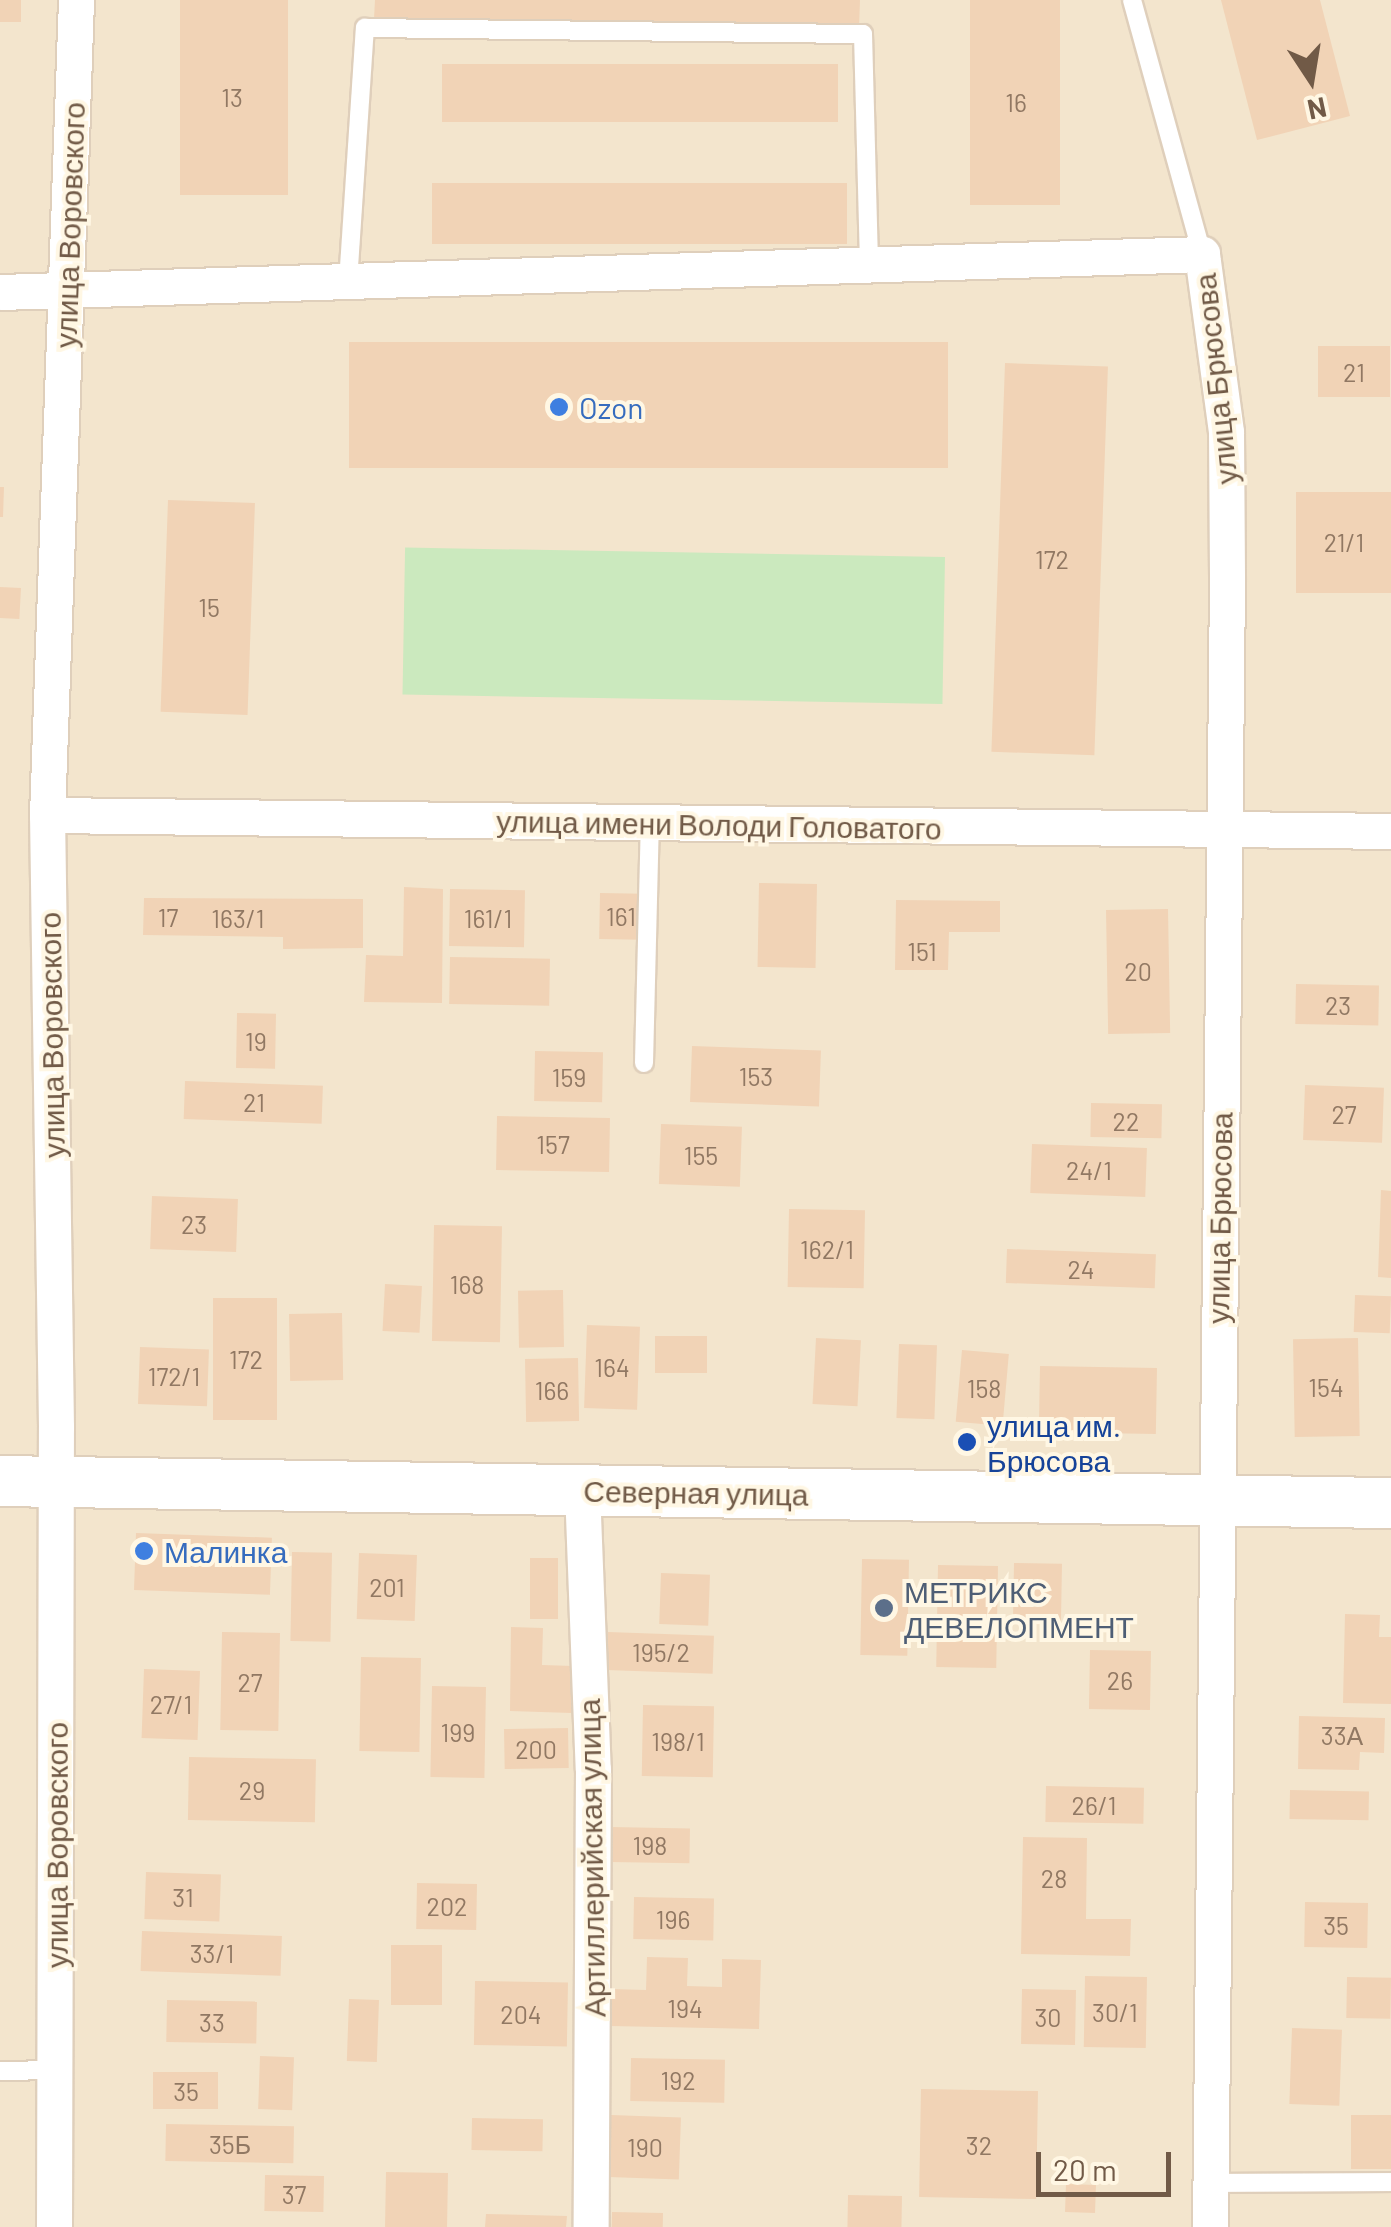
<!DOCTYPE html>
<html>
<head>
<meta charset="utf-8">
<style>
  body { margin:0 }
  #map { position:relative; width:1391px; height:2227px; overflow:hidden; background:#fcf3df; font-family:Barlow,sans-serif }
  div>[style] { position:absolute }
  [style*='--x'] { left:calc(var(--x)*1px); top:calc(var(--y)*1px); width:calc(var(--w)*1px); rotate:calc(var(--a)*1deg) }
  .residential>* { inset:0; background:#f3e5cd; transform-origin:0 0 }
  .green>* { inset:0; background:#cbe9be; transform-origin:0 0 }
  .building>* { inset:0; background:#f1d3b6; transform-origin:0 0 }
  .roads { filter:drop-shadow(2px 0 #dfcfbb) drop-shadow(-2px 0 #dfcfbb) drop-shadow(0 2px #dfcfbb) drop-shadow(0 -2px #dfcfbb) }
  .service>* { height:18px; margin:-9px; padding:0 9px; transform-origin:9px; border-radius:9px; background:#fff }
  .minor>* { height:35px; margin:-17.5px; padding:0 17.5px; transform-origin:17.5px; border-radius:17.5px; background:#fff }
  .secondary>* { height:50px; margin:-25px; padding:0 25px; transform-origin:25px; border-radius:25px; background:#fff }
  .dots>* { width:28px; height:28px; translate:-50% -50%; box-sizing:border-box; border:5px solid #fff7e4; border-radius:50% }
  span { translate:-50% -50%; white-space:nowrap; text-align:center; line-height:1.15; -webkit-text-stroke:8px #fff7e4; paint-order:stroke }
  .number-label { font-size:25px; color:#917863 }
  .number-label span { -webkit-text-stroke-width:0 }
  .street-label { font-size:30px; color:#715a47 }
  .shop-label { font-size:30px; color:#366cbe }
  .left { translate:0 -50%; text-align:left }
  .transit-label { font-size:30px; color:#164399 }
  .service-label { font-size:30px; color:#4e5e75 }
  .north { position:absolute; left:1261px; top:30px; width:100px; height:100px; -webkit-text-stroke:8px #fff7e4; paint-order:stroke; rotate:168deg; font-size:28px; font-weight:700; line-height:40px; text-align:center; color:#715a47 }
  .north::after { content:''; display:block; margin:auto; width:35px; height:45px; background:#715a47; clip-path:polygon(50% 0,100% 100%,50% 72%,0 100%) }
  .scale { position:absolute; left:1036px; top:2152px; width:135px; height:45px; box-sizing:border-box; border:5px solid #715a47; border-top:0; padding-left:12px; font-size:30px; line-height:35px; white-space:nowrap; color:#715a47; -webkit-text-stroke:8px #fff7e4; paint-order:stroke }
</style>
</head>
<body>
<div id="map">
  <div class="residential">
    <div style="left:0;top:0;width:1391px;height:2227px"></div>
  </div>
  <div class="green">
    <div style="left:945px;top:557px;width:147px;height:540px;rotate:91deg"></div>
  </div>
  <div class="building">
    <div style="left:0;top:0;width:21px;height:22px"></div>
    <div style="left:180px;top:0;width:108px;height:195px"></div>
    <div style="clip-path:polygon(375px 0,860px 0,859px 28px,374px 19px)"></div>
    <div style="left:970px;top:0;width:90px;height:205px"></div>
    <div style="clip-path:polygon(1221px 0,1320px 0,1350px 116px,1257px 140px)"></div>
    <div style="left:442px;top:64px;width:396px;height:58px"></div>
    <div style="left:847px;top:183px;width:61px;height:415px;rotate:90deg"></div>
    <div style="left:948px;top:342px;width:126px;height:599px;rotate:90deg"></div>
    <div style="left:1390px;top:346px;width:51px;height:72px;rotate:90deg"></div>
    <div style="left:1005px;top:363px;width:103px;height:389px;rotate:2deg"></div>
    <div style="clip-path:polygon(0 487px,4px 487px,3px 517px,0 517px)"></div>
    <div style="left:1296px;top:492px;width:95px;height:101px"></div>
    <div style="left:168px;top:500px;width:87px;height:212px;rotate:2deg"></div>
    <div style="left:0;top:587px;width:21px;height:31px;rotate:3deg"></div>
    <div style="left:759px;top:883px;width:58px;height:84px;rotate:1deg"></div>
    <div style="clip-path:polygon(404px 887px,443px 889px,442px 1003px,364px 1002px,366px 955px,403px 956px)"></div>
    <div style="left:450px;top:889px;width:75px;height:57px;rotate:1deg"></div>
    <div style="left:600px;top:893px;width:43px;height:46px;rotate:1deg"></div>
    <div style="clip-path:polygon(144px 898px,363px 899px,363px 948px,283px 949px,283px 937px,143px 935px)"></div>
    <div style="clip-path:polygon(896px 900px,1000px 901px,1000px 932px,949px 932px,948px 970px,895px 970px)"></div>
    <div style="left:1168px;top:909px;width:124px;height:62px;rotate:89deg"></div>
    <div style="left:450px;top:957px;width:100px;height:47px;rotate:1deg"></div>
    <div style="left:1296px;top:984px;width:83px;height:40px;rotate:1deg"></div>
    <div style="left:237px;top:1013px;width:39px;height:55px;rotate:1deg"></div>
    <div style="left:692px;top:1046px;width:129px;height:56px;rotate:2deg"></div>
    <div style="left:535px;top:1051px;width:68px;height:50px;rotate:1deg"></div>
    <div style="left:185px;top:1081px;width:138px;height:38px;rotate:2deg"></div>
    <div style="left:1305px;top:1085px;width:79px;height:55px;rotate:2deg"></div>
    <div style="left:1091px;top:1103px;width:71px;height:34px;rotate:1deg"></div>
    <div style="left:497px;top:1116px;width:113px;height:54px;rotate:1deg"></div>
    <div style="left:661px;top:1124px;width:81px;height:60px;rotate:2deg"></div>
    <div style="left:1032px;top:1144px;width:115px;height:49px;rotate:2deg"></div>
    <div style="clip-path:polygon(1381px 1190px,1391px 1191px,1391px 1278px,1378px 1277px)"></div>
    <div style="left:152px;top:1196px;width:86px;height:53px;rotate:2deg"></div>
    <div style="left:789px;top:1209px;width:76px;height:78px;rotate:1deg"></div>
    <div style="left:434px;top:1225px;width:68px;height:116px;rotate:1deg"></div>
    <div style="left:1007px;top:1249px;width:149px;height:34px;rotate:2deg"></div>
    <div style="left:385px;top:1284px;width:37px;height:47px;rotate:3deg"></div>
    <div style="left:563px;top:1290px;width:57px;height:45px;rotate:89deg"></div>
    <div style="left:1355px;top:1295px;width:36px;height:37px;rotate:2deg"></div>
    <div style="left:213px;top:1298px;width:64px;height:122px"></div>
    <div style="left:342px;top:1313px;width:67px;height:53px;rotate:89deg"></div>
    <div style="left:587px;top:1325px;width:53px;height:83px;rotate:2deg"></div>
    <div style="left:655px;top:1336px;width:52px;height:37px"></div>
    <div style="left:816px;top:1338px;width:45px;height:66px;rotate:3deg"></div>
    <div style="left:1358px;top:1338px;width:98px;height:65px;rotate:89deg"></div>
    <div style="left:899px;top:1344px;width:38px;height:74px;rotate:2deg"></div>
    <div style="left:140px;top:1347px;width:69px;height:57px;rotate:2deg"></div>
    <div style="left:962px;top:1350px;width:47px;height:72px;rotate:5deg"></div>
    <div style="left:578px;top:1358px;width:63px;height:53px;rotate:89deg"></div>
    <div style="left:1040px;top:1366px;width:117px;height:66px;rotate:1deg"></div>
    <div style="left:136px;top:1533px;width:136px;height:57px;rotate:2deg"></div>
    <div style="left:292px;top:1552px;width:40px;height:89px;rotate:1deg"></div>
    <div style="left:359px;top:1553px;width:58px;height:66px;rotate:2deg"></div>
    <div style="left:530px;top:1558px;width:28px;height:61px"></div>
    <div style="left:862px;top:1559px;width:47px;height:96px;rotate:1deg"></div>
    <div style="left:1014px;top:1563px;width:48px;height:61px;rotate:1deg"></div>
    <div style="left:938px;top:1565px;width:60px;height:102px;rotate:1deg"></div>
    <div style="left:661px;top:1573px;width:49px;height:51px;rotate:2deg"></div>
    <div style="clip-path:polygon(1345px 1614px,1380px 1615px,1379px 1637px,1391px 1637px,1391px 1704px,1343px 1703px)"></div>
    <div style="clip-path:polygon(511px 1627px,543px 1628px,542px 1665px,573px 1666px,572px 1713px,510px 1711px)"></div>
    <div style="left:222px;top:1632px;width:58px;height:98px;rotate:1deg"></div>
    <div style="left:608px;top:1632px;width:106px;height:38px;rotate:2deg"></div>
    <div style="left:1090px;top:1650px;width:61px;height:59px;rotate:1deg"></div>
    <div style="left:361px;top:1657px;width:60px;height:94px;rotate:1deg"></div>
    <div style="left:144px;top:1669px;width:56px;height:69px;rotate:2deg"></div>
    <div style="left:432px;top:1686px;width:54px;height:91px;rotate:1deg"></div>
    <div style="left:643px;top:1705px;width:71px;height:71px;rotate:1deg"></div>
    <div style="clip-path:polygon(1299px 1716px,1385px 1718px,1384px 1753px,1360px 1752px,1359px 1770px,1298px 1769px)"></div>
    <div style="left:568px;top:1728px;width:40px;height:64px;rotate:89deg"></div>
    <div style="left:189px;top:1757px;width:127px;height:63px;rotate:1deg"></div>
    <div style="left:1046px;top:1786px;width:98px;height:36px;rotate:1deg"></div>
    <div style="left:1290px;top:1790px;width:79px;height:29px;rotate:1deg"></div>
    <div style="left:611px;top:1827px;width:79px;height:35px;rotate:1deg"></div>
    <div style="clip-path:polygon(1023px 1837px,1087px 1838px,1086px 1919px,1131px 1919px,1130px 1956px,1021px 1954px)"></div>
    <div style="left:146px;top:1872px;width:75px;height:47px;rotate:2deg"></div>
    <div style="left:417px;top:1883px;width:60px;height:46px;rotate:1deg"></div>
    <div style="left:634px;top:1897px;width:80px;height:42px;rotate:1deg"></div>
    <div style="left:1305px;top:1902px;width:63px;height:45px;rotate:1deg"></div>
    <div style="left:142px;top:1931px;width:140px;height:40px;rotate:2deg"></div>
    <div style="left:391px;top:1945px;width:51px;height:60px"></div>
    <div style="clip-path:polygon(647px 1957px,688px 1958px,687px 1986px,722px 1987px,722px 1959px,761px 1960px,759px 2029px,610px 2026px,611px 1989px,646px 1990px)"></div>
    <div style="left:1085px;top:1976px;width:62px;height:71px;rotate:1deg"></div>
    <div style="left:1347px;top:1977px;width:44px;height:41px;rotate:1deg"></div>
    <div style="left:475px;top:1981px;width:93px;height:64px;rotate:1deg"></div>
    <div style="left:1022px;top:1989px;width:54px;height:55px;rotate:1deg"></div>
    <div style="left:349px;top:1999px;width:30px;height:62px;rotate:2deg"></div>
    <div style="left:167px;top:2000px;width:90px;height:42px;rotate:1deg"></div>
    <div style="left:1292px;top:2028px;width:50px;height:76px;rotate:2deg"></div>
    <div style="left:260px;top:2056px;width:34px;height:53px;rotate:2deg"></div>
    <div style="left:631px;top:2058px;width:94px;height:43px;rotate:1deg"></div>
    <div style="left:153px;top:2072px;width:65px;height:37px"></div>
    <div style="left:921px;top:2089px;width:117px;height:108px;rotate:1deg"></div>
    <div style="left:611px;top:2115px;width:70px;height:62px;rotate:2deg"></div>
    <div style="left:1351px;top:2115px;width:40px;height:54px"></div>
    <div style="left:472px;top:2118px;width:71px;height:32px;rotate:1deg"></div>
    <div style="left:166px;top:2124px;width:128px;height:37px;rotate:1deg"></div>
    <div style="left:386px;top:2172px;width:62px;height:55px;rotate:1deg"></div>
    <div style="left:265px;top:2175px;width:59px;height:36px;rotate:1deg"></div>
    <div style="left:1066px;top:2184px;width:30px;height:28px;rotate:2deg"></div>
    <div style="left:848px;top:2195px;width:54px;height:32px;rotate:1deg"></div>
    <div style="left:612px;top:2212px;width:51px;height:15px;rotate:1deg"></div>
    <div style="clip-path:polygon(486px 2214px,567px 2216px,566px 2227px,485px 2227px)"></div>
  </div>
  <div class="roads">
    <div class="service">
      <div style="--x:1132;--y:0;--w:263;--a:74.6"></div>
      <div style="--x:348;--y:282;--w:255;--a:-86.2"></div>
      <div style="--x:365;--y:28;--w:498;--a:0.7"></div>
      <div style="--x:863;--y:34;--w:232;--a:88.5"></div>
      <div style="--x:644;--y:1063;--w:238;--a:-88.6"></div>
      <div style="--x:0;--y:2071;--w:57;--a:-1"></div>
      <div style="--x:1211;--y:2183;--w:180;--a:-0.3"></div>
    </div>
    <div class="minor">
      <div style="--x:0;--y:292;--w:1203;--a:-1.81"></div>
      <div style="--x:1202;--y:254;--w:180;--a:82.3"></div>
      <div style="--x:1226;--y:432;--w:148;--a:89.6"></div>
      <div style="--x:1227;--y:580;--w:1647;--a:90.59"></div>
      <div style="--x:47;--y:815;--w:1344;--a:0.68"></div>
      <div style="--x:582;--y:1489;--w:280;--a:87.8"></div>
      <div style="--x:593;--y:1769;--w:458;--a:90.3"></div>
      <div style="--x:54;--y:2227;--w:800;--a:-89.86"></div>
      <div style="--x:56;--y:1427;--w:612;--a:-90.84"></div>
      <div style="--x:47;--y:815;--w:816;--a:-87.96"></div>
    </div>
    <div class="secondary">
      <div style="--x:0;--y:1481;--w:1391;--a:0.91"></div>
    </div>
  </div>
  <div class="dots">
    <div style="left:559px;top:407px;background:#3f7fe0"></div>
    <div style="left:967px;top:1442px;background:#1a4fb4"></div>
    <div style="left:144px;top:1551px;background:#3f7fe0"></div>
    <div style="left:884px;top:1608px;background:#5c6f8a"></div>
  </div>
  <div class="number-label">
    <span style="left:232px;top:97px">13</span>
    <span style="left:1016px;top:102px">16</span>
    <span style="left:1354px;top:372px">21</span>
    <span style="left:1344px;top:542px">21/1</span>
    <span style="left:1052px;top:559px">172</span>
    <span style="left:209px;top:607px">15</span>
    <span style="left:621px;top:916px">161</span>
    <span style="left:168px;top:917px">17</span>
    <span style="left:238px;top:918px">163/1</span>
    <span style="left:488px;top:918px">161/1</span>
    <span style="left:922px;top:951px">151</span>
    <span style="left:1138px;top:971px">20</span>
    <span style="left:1338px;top:1005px">23</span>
    <span style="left:256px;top:1041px">19</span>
    <span style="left:756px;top:1076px">153</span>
    <span style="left:569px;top:1077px">159</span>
    <span style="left:254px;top:1102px">21</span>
    <span style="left:1344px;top:1114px">27</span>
    <span style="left:1126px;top:1121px">22</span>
    <span style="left:553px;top:1144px">157</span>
    <span style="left:701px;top:1155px">155</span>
    <span style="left:1089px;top:1170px">24/1</span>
    <span style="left:194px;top:1224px">23</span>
    <span style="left:827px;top:1249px">162/1</span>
    <span style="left:1081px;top:1269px">24</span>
    <span style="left:467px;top:1284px">168</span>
    <span style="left:246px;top:1359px">172</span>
    <span style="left:612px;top:1367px">164</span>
    <span style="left:174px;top:1376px">172/1</span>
    <span style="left:1326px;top:1387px">154</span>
    <span style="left:984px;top:1388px">158</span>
    <span style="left:552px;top:1390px">166</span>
    <span style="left:387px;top:1587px">201</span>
    <span style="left:661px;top:1652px">195/2</span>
    <span style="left:1120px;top:1680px">26</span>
    <span style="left:250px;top:1682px">27</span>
    <span style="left:171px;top:1704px">27/1</span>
    <span style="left:458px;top:1732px">199</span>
    <span style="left:1342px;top:1735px">33А</span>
    <span style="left:678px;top:1741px">198/1</span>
    <span style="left:536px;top:1749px">200</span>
    <span style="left:252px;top:1790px">29</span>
    <span style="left:1094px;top:1805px">26/1</span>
    <span style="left:650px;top:1845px">198</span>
    <span style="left:1054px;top:1878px">28</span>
    <span style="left:183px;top:1897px">31</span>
    <span style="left:447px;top:1906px">202</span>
    <span style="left:673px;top:1919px">196</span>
    <span style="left:1336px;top:1925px">35</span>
    <span style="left:212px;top:1953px">33/1</span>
    <span style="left:685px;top:2008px">194</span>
    <span style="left:1115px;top:2012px">30/1</span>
    <span style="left:521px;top:2014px">204</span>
    <span style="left:1048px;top:2017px">30</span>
    <span style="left:212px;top:2022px">33</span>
    <span style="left:678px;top:2080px">192</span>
    <span style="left:186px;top:2091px">35</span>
    <span style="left:230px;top:2144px">35Б</span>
    <span style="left:979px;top:2145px">32</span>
    <span style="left:645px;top:2147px">190</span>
    <span style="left:294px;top:2194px">37</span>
  </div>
  <div class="street-label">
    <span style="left:69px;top:225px;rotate:-88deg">улица Воровского</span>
    <span style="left:1215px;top:379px;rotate:-96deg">улица Брюсова</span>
    <span style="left:719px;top:824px;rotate:1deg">улица имени Володи Головатого</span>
    <span style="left:51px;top:1035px;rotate:-91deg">улица Воровского</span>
    <span style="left:1219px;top:1218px;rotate:-89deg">улица Брюсова</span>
    <span style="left:696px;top:1492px;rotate:1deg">Северная улица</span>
    <span style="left:56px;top:1845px;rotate:-90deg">улица Воровского</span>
    <span style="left:591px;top:1858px;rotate:-91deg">Артиллерийская улица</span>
  </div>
  <div class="shop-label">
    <span class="left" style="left:579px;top:407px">Ozon</span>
    <span class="left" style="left:164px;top:1551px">Малинка</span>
  </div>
  <div class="transit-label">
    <span class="left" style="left:987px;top:1442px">улица им.<br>Брюсова</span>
  </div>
  <div class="service-label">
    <span class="left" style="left:904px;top:1608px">МЕТРИКС<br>ДЕВЕЛОПМЕНТ</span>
  </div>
  <div class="north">N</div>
  <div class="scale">20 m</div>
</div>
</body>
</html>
